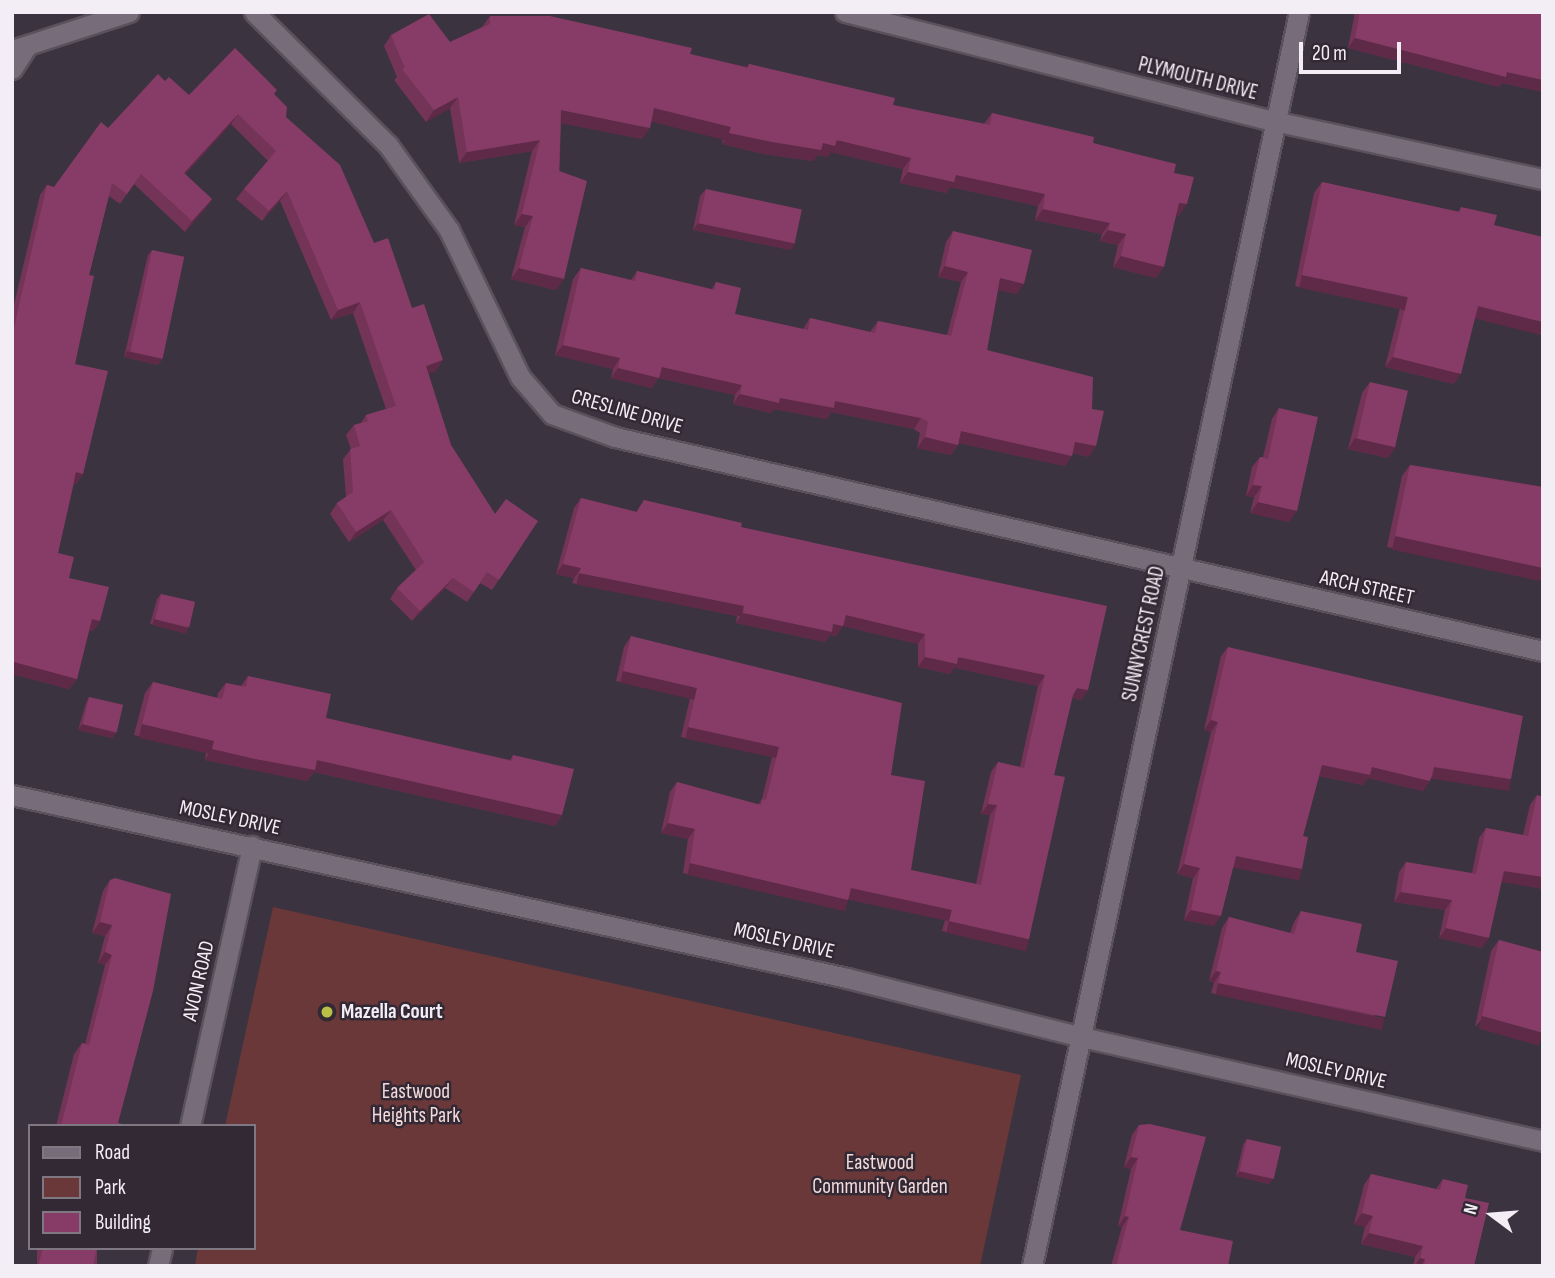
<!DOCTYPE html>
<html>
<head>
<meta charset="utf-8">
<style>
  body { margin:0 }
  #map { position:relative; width:1555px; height:1278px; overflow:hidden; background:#3c3340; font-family:"Sofia Sans Condensed",sans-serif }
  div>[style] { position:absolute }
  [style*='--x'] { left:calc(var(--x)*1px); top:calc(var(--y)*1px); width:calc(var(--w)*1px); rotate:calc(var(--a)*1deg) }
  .green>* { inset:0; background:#6a3839 }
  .roads { filter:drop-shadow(2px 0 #59525c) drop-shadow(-2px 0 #59525c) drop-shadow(0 2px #59525c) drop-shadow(0 -2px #59525c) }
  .minor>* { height:19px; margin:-9.5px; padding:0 9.5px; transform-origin:9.5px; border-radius:9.5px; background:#766c7a }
  .wall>* { inset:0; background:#733458; transform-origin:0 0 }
  .shaded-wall>* { inset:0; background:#5e2a47; transform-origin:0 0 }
  .building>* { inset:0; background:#863c66; transform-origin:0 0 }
  .dots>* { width:19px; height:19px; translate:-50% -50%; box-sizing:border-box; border:4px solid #322935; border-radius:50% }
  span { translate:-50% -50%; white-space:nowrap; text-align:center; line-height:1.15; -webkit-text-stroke:5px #322935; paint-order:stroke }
  .street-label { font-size:21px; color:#f3edf5 }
  .poi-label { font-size:21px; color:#f3edf5; font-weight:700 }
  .left { translate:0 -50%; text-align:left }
  .park-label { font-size:21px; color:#f4dada }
  .frame { position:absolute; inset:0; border:14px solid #f3edf5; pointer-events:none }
  .legend { position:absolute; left:28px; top:1124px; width:228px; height:126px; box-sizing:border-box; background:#322935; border:2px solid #7f7782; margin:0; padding:9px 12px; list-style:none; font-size:21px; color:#f3edf5 }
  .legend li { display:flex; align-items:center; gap:14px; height:35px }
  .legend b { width:35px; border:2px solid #7f7782 }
  .north { position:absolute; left:1457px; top:1180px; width:70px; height:70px; -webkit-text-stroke:5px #322935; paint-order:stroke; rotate:286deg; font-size:19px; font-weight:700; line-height:28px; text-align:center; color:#f3edf5 }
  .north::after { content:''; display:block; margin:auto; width:24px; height:32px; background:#f3edf5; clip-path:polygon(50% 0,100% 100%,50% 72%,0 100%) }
  .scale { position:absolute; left:1299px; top:42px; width:102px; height:32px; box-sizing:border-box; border:4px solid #f3edf5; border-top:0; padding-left:9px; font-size:21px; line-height:24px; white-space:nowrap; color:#f3edf5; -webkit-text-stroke:5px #322935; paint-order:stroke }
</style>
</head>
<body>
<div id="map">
  <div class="green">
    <div style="clip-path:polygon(273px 907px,1021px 1075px,980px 1266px,195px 1266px,198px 1248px,254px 1248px,254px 1126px,225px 1126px)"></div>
  </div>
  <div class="roads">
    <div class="minor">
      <div style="--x:254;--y:12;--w:189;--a:44.8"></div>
      <div style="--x:388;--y:145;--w:105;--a:54.3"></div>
      <div style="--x:449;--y:230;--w:163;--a:64.2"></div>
      <div style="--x:520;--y:377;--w:49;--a:49.1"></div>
      <div style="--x:552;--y:414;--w:67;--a:20.1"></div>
      <div style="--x:615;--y:437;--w:952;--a:12.99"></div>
      <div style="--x:845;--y:12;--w:443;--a:14.3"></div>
      <div style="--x:1274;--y:121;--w:275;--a:12.2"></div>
      <div style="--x:12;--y:50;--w:123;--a:-18"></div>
      <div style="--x:12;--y:69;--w:27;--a:-57"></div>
      <div style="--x:12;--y:795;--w:855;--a:12.36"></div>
      <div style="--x:847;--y:978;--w:242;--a:14.1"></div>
      <div style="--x:1082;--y:1037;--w:473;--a:12.7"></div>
      <div style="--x:190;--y:1126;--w:287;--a:-77.5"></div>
      <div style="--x:158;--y:1266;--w:18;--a:-77"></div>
      <div style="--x:1032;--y:1266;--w:1282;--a:-77.98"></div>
    </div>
  </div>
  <div class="wall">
    <div style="clip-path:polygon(1355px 12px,1543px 12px,1543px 92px,1502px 83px,1499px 87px,1348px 48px)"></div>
    <div style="clip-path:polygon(490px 16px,690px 54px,747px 67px,749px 64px,893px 105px,984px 124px,992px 113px,1093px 143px,1174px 173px,1179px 216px,1176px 215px,1156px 278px,1113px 267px,1118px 245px,1100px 241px,1102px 234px,1035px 220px,1038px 206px,950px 187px,946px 193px,900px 183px,903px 169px,831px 152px,828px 157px,818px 155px,813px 161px,764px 154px,722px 144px,723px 138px,651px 120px,642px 139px,561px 123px,556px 290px,511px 279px,525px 227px,514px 225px,532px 151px,459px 163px,450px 108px,426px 122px,394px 80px,397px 77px,384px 46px,391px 35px,450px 42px,482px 27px)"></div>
    <div style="clip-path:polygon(165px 81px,189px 95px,274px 94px,286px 117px,374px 243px,412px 308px,436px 371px,428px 373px,451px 445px,495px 514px,538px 521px,492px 590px,480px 583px,467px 602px,445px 588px,412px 621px,390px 599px,397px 588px,416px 570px,383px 520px,349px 542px,330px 514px,337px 503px,346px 497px,343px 459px,351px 449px,346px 435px,354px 425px,361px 423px,366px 415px,386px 409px,353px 313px,331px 320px,280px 201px,262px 221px,236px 199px,244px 189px,268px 161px,231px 124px,185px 174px,212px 199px,205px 209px,185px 232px,134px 184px,120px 204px,109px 196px,89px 275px,75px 364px,83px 474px,76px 484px,74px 483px,58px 553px,69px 578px,100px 621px,93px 631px,89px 630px,77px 679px,69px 689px,12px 674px,12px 313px,40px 195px,47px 185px,54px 187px,108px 128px)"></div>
    <div style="clip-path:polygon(1322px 182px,1458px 212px,1461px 207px,1494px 225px,1543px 335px,1475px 318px,1454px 384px,1385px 367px,1400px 308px,1295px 286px,1314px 193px)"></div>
    <div style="clip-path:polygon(706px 189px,791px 250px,693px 230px,700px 196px)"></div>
    <div style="clip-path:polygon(953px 231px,1017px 294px,998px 290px,987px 350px,1089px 457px,1073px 453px,1065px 466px,959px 443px,951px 455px,917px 448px,920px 433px,914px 429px,831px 412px,827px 419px,774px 409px,771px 413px,733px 404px,735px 395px,658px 378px,652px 388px,611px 378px,613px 369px,555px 355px,573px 279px,581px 268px,631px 280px,637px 271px,712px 289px,716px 282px,735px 314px,803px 329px,810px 318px,870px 332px,878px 321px,947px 335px,961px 282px,938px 277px,946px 242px)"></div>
    <div style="clip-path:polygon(152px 250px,162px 359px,158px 365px,124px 357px,148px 255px)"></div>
    <div style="clip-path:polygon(1370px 382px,1388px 458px,1348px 449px,1362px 393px)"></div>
    <div style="clip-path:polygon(1279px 408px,1289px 522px,1250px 513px,1254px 497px,1246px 496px,1252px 467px,1260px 457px,1263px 457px,1272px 419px)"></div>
    <div style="clip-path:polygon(1410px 465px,1543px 487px,1543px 580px,1387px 547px,1402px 476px)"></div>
    <div style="clip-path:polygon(581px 498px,636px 512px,644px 500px,741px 527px,1088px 690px,1081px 700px,1072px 698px,1054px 775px,1029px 939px,1022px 949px,942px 931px,945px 920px,848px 899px,841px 910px,683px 873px,688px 839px,661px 833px,670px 792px,677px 782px,758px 805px,762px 799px,772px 757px,681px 737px,690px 698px,616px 681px,624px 647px,631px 636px,891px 775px,911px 870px,976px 884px,990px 815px,981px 814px,991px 772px,998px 762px,1020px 767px,1038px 686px,956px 668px,954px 668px,950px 674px,918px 667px,918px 644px,843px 626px,836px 636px,830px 635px,825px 642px,736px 623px,737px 616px,572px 583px,574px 578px,556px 574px,574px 508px)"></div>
    <div style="clip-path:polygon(161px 594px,188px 628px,184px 633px,150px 624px,157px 599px)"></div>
    <div style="clip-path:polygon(1228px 647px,1511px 779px,1504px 789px,1431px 778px,1423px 791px,1368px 778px,1363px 785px,1319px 776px,1303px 836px,1295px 879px,1233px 867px,1214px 926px,1184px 920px,1193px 878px,1177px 874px,1211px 732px,1204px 730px,1221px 656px)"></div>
    <div style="clip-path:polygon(248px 676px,326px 718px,510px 760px,513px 755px,562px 815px,555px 826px,314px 772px,307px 781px,205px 760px,206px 752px,134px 735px,145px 693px,153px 682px,217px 698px,218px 693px,226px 683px,241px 686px)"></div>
    <div style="clip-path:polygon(89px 697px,116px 733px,112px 738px,78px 730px,86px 703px)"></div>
    <div style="clip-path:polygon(1537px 795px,1543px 889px,1501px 881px,1482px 948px,1439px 938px,1445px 910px,1394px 902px,1399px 872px,1406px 862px,1472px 873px,1479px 838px,1486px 828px,1523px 835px,1530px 805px)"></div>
    <div style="clip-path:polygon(110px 880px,118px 1123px,127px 1126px,56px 1126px,74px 1054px,82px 1043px,85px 1044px,105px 965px,98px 963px,105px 936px,92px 933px,103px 891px)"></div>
    <div style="clip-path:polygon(1301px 911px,1356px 952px,1378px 1027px,1211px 993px,1214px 983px,1209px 981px,1222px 928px,1229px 917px,1290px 933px,1294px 922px)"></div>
    <div style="clip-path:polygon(1499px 940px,1543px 952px,1475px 1027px,1491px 951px)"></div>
    <div style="clip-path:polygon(1139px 1125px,1180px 1230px,1228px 1266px,1111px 1266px,1122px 1227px,1118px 1226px,1131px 1169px,1124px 1167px,1132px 1135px)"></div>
    <div style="clip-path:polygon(1247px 1139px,1269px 1184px,1236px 1176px,1243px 1145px)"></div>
    <div style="clip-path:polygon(1371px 1174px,1436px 1189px,1443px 1179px,1465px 1198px,1474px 1266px,1413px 1266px,1415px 1257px,1361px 1244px,1365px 1227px,1354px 1224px,1364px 1185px)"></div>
    <div style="left:37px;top:1248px;width:60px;height:18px"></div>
  </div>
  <div class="shaded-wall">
    <div style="clip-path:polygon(1355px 38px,1543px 80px,1543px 92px,1502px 83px,1499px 87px,1348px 48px)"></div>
    <div style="clip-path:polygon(458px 97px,450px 108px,426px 122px,434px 110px)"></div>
    <div style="left:654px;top:108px;width:79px;height:14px;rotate:14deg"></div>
    <div style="clip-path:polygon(561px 110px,650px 128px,642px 139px,554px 122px)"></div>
    <div style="clip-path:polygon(238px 114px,231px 124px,176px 183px,184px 173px)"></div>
    <div style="clip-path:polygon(729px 133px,823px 143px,837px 140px,911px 158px,903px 169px,831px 152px,828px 157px,818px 155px,813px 161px,764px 154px,722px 144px)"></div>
    <div style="clip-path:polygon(540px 140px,532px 151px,459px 163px,467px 152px)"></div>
    <div style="clip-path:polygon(908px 172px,956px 175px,1045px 194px,1038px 206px,950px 187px,946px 193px,900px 183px)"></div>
    <div style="clip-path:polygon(287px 191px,280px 201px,262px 221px,269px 211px)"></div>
    <div style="clip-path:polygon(212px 199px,205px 209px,185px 232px,192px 221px)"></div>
    <div style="clip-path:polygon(1179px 203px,1187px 204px,1179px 216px,1172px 214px)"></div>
    <div style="clip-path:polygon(1043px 209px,1110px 223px,1102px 234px,1035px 220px)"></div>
    <div style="clip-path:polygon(522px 214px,533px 216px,525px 227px,514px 225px)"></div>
    <div style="clip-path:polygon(698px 223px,796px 242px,791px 250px,693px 230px)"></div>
    <div style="clip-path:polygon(1108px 230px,1126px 234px,1118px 245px,1100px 241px)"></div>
    <div style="clip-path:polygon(1121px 256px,1164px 267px,1156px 278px,1113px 267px)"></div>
    <div style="clip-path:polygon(945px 266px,968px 272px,961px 282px,938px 277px)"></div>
    <div style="clip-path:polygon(519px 268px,564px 279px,556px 290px,511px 279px)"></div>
    <div style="left:1302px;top:275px;width:108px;height:13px;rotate:12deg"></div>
    <div style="clip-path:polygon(1000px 278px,1024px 284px,1017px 294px,993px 289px)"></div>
    <div style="clip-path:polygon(360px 302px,353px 313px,331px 320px,338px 310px)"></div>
    <div style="left:1478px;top:306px;width:67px;height:13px;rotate:14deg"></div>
    <div style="clip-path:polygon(563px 345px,620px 358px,613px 369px,555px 355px)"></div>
    <div style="clip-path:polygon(127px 351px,162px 359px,158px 365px,124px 357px)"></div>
    <div style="clip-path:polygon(1393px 357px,1461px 374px,1454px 384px,1385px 367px)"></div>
    <div style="clip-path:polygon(443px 360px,436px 371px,419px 377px,426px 366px)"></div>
    <div style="clip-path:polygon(662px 367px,742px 385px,735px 395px,658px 378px,652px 388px,611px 378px,618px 368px)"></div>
    <div style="clip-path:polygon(740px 394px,780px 398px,835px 401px,921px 418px,914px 429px,831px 412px,827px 419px,774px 409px,771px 413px,733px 404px)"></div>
    <div style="clip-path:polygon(961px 431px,1072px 456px,1065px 466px,954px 442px)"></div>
    <div style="clip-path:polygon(925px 437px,958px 445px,951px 455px,917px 448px)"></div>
    <div style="clip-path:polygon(1355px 438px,1396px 447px,1388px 458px,1348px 449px)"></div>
    <div style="clip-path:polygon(1075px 442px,1096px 446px,1089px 457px,1068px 452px)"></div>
    <div style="clip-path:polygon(76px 472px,83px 474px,76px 484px,69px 482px)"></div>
    <div style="clip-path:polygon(1253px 485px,1262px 486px,1254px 497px,1246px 496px)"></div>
    <div style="clip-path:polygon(1258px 502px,1297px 511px,1289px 522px,1250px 513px)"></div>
    <div style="clip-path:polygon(391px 510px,383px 520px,349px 542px,356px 532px)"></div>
    <div style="left:1395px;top:536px;width:151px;height:14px;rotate:12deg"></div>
    <div style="clip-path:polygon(563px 564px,581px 568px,574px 578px,556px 574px)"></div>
    <div style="left:579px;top:573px;width:168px;height:12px;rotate:11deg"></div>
    <div style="clip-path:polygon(453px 578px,445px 588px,412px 621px,420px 611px)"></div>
    <div style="clip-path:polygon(743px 613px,833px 624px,846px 615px,925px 634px,918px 644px,839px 625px,843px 626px,836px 636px,830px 635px,825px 642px,736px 623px)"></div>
    <div style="clip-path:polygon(92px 619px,100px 621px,93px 631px,85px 629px)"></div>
    <div style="left:154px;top:619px;width:35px;height:6px;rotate:15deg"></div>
    <div style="clip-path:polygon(925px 657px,963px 658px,1045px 675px,1038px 686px,956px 668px,954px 668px,950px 674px,918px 667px)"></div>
    <div style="clip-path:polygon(14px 662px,77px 679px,69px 689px,12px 674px,12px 665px)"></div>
    <div style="left:623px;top:671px;width:76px;height:12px;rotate:13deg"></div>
    <div style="clip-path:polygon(1077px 688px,1088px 690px,1081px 700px,1070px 698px)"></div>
    <div style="clip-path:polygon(1211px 720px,1218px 722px,1211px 732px,1204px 730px)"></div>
    <div style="clip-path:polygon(82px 724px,116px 733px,112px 738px,78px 730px)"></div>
    <div style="left:142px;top:724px;width:74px;height:14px;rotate:13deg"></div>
    <div style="left:688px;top:727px;width:93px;height:12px;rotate:12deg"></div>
    <div style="clip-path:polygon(212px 749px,317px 760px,562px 815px,555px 826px,314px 772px,307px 781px,205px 760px)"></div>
    <div style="clip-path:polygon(1322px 765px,1372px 767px,1430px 781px,1423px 791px,1368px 778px,1363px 785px,1315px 775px)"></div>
    <div style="left:1434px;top:767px;width:78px;height:12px;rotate:9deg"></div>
    <div style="clip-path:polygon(988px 804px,997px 805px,990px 815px,981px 814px)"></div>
    <div style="clip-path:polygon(668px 823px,695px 829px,688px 839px,661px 833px)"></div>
    <div style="left:1236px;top:856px;width:67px;height:12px;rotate:11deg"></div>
    <div style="left:690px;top:863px;width:162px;height:12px;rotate:13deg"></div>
    <div style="clip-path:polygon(1184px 864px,1200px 868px,1193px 878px,1177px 874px)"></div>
    <div style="clip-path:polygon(1504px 871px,1543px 877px,1543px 889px,1496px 881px)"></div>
    <div style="left:851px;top:888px;width:103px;height:12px;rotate:12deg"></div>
    <div style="clip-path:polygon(1401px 892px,1452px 900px,1445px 910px,1394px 902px)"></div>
    <div style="clip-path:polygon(1191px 910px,1221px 916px,1214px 926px,1184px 920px)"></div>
    <div style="left:949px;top:921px;width:82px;height:12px;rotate:13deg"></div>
    <div style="clip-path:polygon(100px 922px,112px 925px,105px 936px,92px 933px)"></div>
    <div style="clip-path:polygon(1446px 928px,1489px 938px,1482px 948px,1439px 938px)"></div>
    <div style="clip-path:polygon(105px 952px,112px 955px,105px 965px,98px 963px)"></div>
    <div style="clip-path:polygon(1216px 971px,1221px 972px,1214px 983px,1209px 981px)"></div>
    <div style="left:1218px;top:983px;width:170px;height:12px;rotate:12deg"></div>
    <div style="left:1482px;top:1016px;width:63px;height:13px;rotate:16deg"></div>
    <div style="clip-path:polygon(1131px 1157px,1138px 1158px,1131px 1169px,1124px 1167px)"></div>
    <div style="clip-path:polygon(1240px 1171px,1273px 1179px,1269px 1184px,1236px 1176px)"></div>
    <div style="clip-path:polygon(1362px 1213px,1373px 1216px,1365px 1227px,1354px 1224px)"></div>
    <div style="clip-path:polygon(1125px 1216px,1129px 1217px,1122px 1227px,1118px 1226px)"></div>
    <div style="clip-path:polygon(1369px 1233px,1423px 1246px,1415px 1257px,1361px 1244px)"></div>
    <div style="clip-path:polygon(1420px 1258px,1425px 1259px,1421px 1266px,1415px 1266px)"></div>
  </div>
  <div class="building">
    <div style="clip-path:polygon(1360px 12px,1543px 12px,1543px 80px,1507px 72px,1506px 77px,1355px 38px)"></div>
    <div style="clip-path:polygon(429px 14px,450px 42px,490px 24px,490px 16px,550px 16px,692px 48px,690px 54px,748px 68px,749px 64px,895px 98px,893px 105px,990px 125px,992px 113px,1094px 137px,1093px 143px,1176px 164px,1174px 173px,1194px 177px,1187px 204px,1179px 203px,1164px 267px,1121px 256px,1126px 234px,1108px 230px,1110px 223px,1043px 209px,1045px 194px,956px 175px,954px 182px,908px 172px,911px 158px,837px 140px,835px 146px,823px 143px,821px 150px,772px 142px,729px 133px,731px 127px,654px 108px,650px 128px,561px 110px,559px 171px,587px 181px,564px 279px,519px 268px,533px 216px,522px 214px,540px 140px,467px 152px,458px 97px,434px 110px,402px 69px,405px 68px,391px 35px)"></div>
    <div style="clip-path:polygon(235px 48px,277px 90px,274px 94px,287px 107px,286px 117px,340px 165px,374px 243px,388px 238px,412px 308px,424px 304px,443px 360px,426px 366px,451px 445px,495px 514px,506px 499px,538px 521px,499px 580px,487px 572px,474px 592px,453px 578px,420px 611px,397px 588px,424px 562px,391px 510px,356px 532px,337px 503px,353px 492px,350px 449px,360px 446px,354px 425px,368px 421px,366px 415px,396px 406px,360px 302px,338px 310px,287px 191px,269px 211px,244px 189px,276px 151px,238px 114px,184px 173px,212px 199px,192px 221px,141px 174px,127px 194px,112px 183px,89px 275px,94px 276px,75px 364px,108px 371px,83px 474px,76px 472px,58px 553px,74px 557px,69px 578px,109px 587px,100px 621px,92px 619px,77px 679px,14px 662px,12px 670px,12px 339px,19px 305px,47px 185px,54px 187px,101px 122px,108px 128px,158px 74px,165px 81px,169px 77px,189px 95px)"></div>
    <div style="clip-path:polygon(1322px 182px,1460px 212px,1461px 207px,1497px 215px,1494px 225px,1543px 237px,1543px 322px,1478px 306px,1461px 374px,1393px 357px,1408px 297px,1302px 275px)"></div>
    <div style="left:706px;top:189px;width:98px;height:35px;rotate:12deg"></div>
    <div style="clip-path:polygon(953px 231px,1032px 250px,1024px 284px,1000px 278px,987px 350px,1093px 377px,1092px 409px,1104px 411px,1096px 446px,1075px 442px,1072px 456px,961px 431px,958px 445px,925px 437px,928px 422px,921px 418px,835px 401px,834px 408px,780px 398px,779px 403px,740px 394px,742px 385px,662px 367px,659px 378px,618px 368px,620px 358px,563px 345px,581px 268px,635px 281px,637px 271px,714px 290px,716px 282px,741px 288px,735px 314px,808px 330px,810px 318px,875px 333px,878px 321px,951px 336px,968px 272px,945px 266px)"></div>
    <div style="left:152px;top:250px;width:33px;height:104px;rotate:12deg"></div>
    <div style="left:1370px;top:382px;width:39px;height:58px;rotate:13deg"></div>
    <div style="clip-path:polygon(1279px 408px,1318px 417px,1297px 511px,1258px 502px,1262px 486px,1253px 485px,1260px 457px,1268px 459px)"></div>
    <div style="clip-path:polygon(1410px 465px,1543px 487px,1543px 568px,1395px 536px)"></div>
    <div style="clip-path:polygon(581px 498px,637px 512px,644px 500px,742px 523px,741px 527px,1107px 606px,1088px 690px,1077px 688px,1073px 695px,1054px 775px,1065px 777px,1029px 939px,949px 921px,952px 910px,851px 888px,848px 900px,690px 863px,695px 829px,668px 823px,677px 782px,761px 805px,762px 799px,766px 800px,779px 747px,688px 727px,697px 688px,623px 671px,631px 636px,902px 703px,891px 775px,925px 781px,911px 870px,981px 885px,997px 805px,988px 804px,998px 762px,1024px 768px,1045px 675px,963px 658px,958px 657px,957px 664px,925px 657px,925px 634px,846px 615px,843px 626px,833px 624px,832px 632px,743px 613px,744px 606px,579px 573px,581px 568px,563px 564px)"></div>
    <div style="left:161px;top:594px;width:35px;height:26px;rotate:13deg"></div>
    <div style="clip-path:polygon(1228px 647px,1523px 716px,1511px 779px,1434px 767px,1430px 781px,1372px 767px,1370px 775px,1322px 765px,1303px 836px,1308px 837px,1302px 869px,1236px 856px,1221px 916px,1191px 910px,1200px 868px,1184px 864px,1218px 722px,1211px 720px)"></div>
    <div style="clip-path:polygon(248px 676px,331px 694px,326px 718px,512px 761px,513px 755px,574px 769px,562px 815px,317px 760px,315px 770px,255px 759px,212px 749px,214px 741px,142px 724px,153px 682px,222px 699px,226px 683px,246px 687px)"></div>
    <div style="left:89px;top:697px;width:35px;height:28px;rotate:13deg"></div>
    <div style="clip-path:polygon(1537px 795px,1543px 797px,1543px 877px,1504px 871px,1489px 938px,1446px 928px,1452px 900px,1401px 892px,1406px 862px,1476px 874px,1486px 828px,1528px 836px)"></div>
    <div style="clip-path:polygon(115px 878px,171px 894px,153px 991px,118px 1123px,127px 1125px,61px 1126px,82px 1043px,89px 1045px,112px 955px,105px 952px,112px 925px,100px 922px,110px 880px)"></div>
    <div style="clip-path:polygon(1301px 911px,1362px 924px,1356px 952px,1398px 961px,1385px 1017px,1218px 983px,1221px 972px,1216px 971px,1229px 917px,1294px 934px)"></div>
    <div style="clip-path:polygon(1499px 940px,1543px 952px,1543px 1033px,1482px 1016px)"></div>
    <div style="clip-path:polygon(1150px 1124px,1206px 1137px,1180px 1230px,1233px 1241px,1228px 1266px,1116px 1266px,1129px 1217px,1125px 1216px,1138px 1158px,1131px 1157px,1139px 1125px)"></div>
    <div style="left:1247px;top:1139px;width:35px;height:33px;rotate:13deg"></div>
    <div style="clip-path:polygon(1371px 1174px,1440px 1190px,1443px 1179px,1468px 1185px,1465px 1198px,1489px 1203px,1474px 1266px,1424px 1266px,1425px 1259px,1420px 1258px,1423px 1246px,1369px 1233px,1373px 1216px,1362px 1213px)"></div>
    <div style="clip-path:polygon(43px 1248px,97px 1248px,93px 1266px,38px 1266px)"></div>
  </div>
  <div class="dots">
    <div style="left:327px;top:1012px;background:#b9c046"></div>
  </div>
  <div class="street-label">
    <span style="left:1198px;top:79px;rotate:14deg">PLYMOUTH DRIVE</span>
    <span style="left:627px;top:412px;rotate:16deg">CRESLINE DRIVE</span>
    <span style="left:1367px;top:588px;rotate:13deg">ARCH STREET</span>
    <span style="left:1144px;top:634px;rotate:-78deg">SUNNYCREST ROAD</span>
    <span style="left:230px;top:818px;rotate:12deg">MOSLEY DRIVE</span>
    <span style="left:784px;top:941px;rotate:13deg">MOSLEY DRIVE</span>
    <span style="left:199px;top:981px;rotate:-77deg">AVON ROAD</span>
    <span style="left:1336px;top:1071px;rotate:13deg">MOSLEY DRIVE</span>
  </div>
  <div class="poi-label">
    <span class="left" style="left:341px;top:1012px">Mazella Court</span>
  </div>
  <div class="park-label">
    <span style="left:416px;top:1104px">Eastwood<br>Heights Park</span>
    <span style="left:880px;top:1175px">Eastwood<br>Community Garden</span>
  </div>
  <div class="frame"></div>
  <ul class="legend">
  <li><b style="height:9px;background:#766c7a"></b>Road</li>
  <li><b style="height:19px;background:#6a3839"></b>Park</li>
  <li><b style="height:19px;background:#863c66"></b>Building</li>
  </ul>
  <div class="north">N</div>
  <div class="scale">20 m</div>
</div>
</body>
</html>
